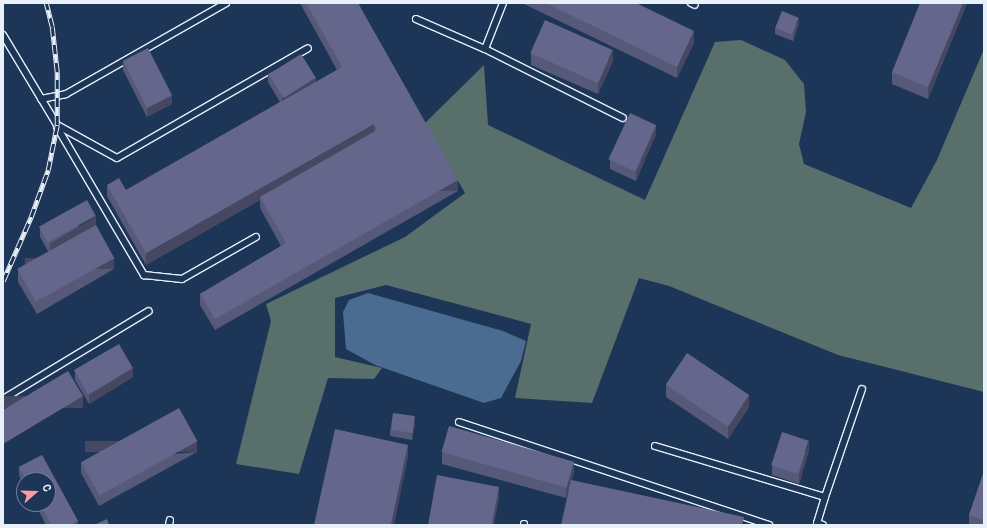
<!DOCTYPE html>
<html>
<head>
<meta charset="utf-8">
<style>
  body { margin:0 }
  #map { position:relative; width:987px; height:528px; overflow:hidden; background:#1d3557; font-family:Pangolin,sans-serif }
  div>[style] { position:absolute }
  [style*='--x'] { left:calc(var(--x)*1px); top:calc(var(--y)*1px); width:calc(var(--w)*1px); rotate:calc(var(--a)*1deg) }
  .green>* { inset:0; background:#586f6c }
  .water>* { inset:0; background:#496c90 }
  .roads { filter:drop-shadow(1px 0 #e8f1f8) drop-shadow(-1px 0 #e8f1f8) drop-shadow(0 1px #e8f1f8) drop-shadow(0 -1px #e8f1f8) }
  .lane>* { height:6px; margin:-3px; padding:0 3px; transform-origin:3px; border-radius:3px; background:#1d3557 }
  .rail>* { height:4.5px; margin-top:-2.25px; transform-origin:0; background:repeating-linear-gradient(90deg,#1d3557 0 9px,#e8f1f8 0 18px); box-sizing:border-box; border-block:1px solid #e8f1f8 }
  .wall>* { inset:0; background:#565978 }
  .shaded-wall>* { inset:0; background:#464861; transform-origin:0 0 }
  .building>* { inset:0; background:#64678b; transform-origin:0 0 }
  span { translate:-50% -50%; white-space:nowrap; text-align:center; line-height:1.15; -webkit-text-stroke:4px #1d3557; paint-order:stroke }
  .frame { position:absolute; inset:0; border:4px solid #e8f1f8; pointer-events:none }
  .north { position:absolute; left:16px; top:472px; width:40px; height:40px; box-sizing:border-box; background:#1d3557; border:1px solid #6e8097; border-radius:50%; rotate:70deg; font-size:11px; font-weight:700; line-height:16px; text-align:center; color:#e8f1f8 }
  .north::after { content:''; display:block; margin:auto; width:14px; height:18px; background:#ff9aa2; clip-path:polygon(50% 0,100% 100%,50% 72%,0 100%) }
</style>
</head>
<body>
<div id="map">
  <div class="green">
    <div style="clip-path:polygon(741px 40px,785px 60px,804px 84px,806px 112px,799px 144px,804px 164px,911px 208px,937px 160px,984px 49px,984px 392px,838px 355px,669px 286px,639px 278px,592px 403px,515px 398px,531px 324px,386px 285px,335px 298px,335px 357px,382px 368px,374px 379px,328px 378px,299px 474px,236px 464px,271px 321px,266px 304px,405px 237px,465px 193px,425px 123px,484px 65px,488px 125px,645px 200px,715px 42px)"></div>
  </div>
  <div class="water">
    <div style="clip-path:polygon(368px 293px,503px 331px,526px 341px,521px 361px,501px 398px,484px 403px,375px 365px,346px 349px,343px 312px,349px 300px)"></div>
  </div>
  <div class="roads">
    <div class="lane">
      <div style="--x:691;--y:3;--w:4;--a:27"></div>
      <div style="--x:416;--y:19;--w:75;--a:23.5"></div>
      <div style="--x:485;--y:49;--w:49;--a:-68.6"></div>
      <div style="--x:3;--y:35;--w:105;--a:59"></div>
      <div style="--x:57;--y:125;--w:68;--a:28.8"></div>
      <div style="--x:117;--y:158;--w:220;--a:-29.9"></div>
      <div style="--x:485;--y:49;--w:154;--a:26.6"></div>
      <div style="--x:41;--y:99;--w:25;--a:-11"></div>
      <div style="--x:66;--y:94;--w:184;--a:-29.6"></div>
      <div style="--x:57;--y:127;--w:172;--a:59.6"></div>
      <div style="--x:144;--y:275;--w:38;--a:6"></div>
      <div style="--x:182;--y:279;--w:85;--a:-29.6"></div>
      <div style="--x:3;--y:399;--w:170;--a:-31.1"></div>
      <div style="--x:459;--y:422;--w:327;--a:18.4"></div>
      <div style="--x:655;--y:446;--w:177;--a:16.7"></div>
      <div style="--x:825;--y:497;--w:27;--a:107"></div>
      <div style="--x:817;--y:523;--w:6;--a:18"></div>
      <div style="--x:825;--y:497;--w:114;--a:-71.1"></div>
      <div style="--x:169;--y:525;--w:5;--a:-79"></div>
      <div style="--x:524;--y:525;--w:1;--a:-90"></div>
    </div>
  </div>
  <div class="rail">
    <div style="--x:3;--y:281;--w:70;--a:-66.4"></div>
    <div style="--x:31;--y:217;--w:50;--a:-70.1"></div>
    <div style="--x:48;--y:170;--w:46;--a:-78.7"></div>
    <div style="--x:57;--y:125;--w:53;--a:-90"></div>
    <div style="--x:57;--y:72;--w:45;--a:-96.3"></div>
    <div style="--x:52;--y:27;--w:25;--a:-104"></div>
  </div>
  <div class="wall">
    <div style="clip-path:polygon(300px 3px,358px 3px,458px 191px,215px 330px,200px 305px,200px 294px,281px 246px,260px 208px,260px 200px,146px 265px,107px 196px,107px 185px,126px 190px,280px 102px,268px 82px,268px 73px,316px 82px,337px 70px)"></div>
    <div style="clip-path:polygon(522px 3px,636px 3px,694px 43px,677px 78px)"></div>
    <div style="clip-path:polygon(967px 3px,928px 99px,892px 84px,892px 72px)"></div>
    <div style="clip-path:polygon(799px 24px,793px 41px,775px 34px,775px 28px)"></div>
    <div style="clip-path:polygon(531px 53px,613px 61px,598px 94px,531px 65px)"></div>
    <div style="clip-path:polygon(123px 61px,172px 104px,147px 117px,123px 70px)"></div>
    <div style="clip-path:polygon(656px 134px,636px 181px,610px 169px,610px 160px)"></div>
    <div style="clip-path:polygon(96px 225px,96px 226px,114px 269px,37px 314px,18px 282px,18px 270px,49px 253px,40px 237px,40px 228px)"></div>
    <div style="clip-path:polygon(75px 371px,133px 377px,89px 404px,75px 380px)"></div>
    <div style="clip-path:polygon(666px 385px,749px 407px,728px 439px,666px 397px)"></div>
    <div style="clip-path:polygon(415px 423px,412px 440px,390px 436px,390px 430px)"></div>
    <div style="clip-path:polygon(809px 450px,799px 484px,772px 475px,772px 466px)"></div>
    <div style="clip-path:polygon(197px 452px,99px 506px,81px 473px,81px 462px)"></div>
    <div style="clip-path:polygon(442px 452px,574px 473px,571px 480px,744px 525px,568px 492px,566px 498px,442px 464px)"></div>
    <div style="clip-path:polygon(42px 455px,78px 521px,78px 525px,46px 525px,35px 504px,48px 504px,48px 480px,24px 480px,24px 485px,19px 476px,19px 467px)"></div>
    <div style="clip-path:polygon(984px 471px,984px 525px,969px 525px,969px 515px)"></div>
  </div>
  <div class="shaded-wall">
    <div style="clip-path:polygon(963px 3px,967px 3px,928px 99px,928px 87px)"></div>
    <div style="clip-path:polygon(799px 18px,799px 24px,793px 41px,793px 35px)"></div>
    <div style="clip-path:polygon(694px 31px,694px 43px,677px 78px,677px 67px)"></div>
    <div style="clip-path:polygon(613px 50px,613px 61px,598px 94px,598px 83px)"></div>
    <div style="clip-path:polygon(316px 78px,316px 87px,282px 106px,282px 97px)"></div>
    <div style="clip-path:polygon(172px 95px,172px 104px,147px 117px,147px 108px)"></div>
    <div style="clip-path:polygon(374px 124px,374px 135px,260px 197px,260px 200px,146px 265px,146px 253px)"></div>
    <div style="clip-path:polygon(656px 125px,656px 134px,636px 181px,636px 172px)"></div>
    <div style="left:458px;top:180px;width:11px;height:280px;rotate:90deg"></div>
    <div style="clip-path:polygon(96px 216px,96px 225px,50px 253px,50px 244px)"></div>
    <div style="left:114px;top:258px;width:11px;height:89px;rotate:90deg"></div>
    <div style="clip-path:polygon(133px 368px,133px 377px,89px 404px,89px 395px)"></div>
    <div style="clip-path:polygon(749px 395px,749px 407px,728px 439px,728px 427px)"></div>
    <div style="left:83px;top:396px;width:12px;height:93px;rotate:90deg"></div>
    <div style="clip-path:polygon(415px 416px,415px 423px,412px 440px,412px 434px)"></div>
    <div style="left:197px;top:441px;width:11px;height:112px;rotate:90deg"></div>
    <div style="clip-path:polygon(809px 441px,809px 450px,799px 484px,799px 475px)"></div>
    <div style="clip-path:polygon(408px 445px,408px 457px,394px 525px,391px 525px)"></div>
    <div style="clip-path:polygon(574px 461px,574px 473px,566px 498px,566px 487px)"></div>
    <div style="clip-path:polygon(499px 487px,499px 499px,494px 525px,492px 525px)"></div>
    <div style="clip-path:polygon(78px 521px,78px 525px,71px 525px)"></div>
  </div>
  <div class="building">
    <div style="clip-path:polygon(306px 3px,358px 3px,458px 180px,215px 319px,200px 294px,286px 243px,260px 197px,377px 130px,374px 124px,146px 253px,107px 185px,119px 178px,126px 190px,342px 67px)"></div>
    <div style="clip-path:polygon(546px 3px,636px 3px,694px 31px,677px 67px)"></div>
    <div style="clip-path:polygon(920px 3px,963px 3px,928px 87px,892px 72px)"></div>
    <div style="left:782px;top:11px;width:18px;height:18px;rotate:22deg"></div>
    <div style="left:545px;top:20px;width:74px;height:36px;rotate:24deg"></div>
    <div style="left:148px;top:48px;width:53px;height:28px;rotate:63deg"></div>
    <div style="left:301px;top:54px;width:28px;height:38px;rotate:58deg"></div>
    <div style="left:630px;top:113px;width:29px;height:51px;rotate:25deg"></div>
    <div style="left:87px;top:200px;width:18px;height:55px;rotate:61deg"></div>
    <div style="left:96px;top:225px;width:38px;height:90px;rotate:61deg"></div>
    <div style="left:119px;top:344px;width:28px;height:52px;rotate:60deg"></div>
    <div style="left:687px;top:353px;width:75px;height:38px;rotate:34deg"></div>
    <div style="clip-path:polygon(68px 371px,83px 396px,3px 444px,3px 410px)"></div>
    <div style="left:179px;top:408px;width:38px;height:112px;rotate:61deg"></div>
    <div style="left:393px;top:413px;width:22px;height:17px;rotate:8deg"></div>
    <div style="left:449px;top:426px;width:130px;height:27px;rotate:16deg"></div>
    <div style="clip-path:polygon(335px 429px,408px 445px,391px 525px,314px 525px)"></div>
    <div style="left:782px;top:432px;width:28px;height:35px;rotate:18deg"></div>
    <div style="clip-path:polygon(42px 455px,78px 521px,71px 525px,51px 525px,40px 504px,48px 504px,48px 480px,26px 480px,19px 467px)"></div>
    <div style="clip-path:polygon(984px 471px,984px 520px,969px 515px)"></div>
    <div style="clip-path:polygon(437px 475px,499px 487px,492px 525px,428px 525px)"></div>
    <div style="clip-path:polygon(571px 480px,744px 517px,742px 525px,561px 525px)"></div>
    <div style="clip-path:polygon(107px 519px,109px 525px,94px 525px)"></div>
  </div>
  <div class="frame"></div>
  <div class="north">С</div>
</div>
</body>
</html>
